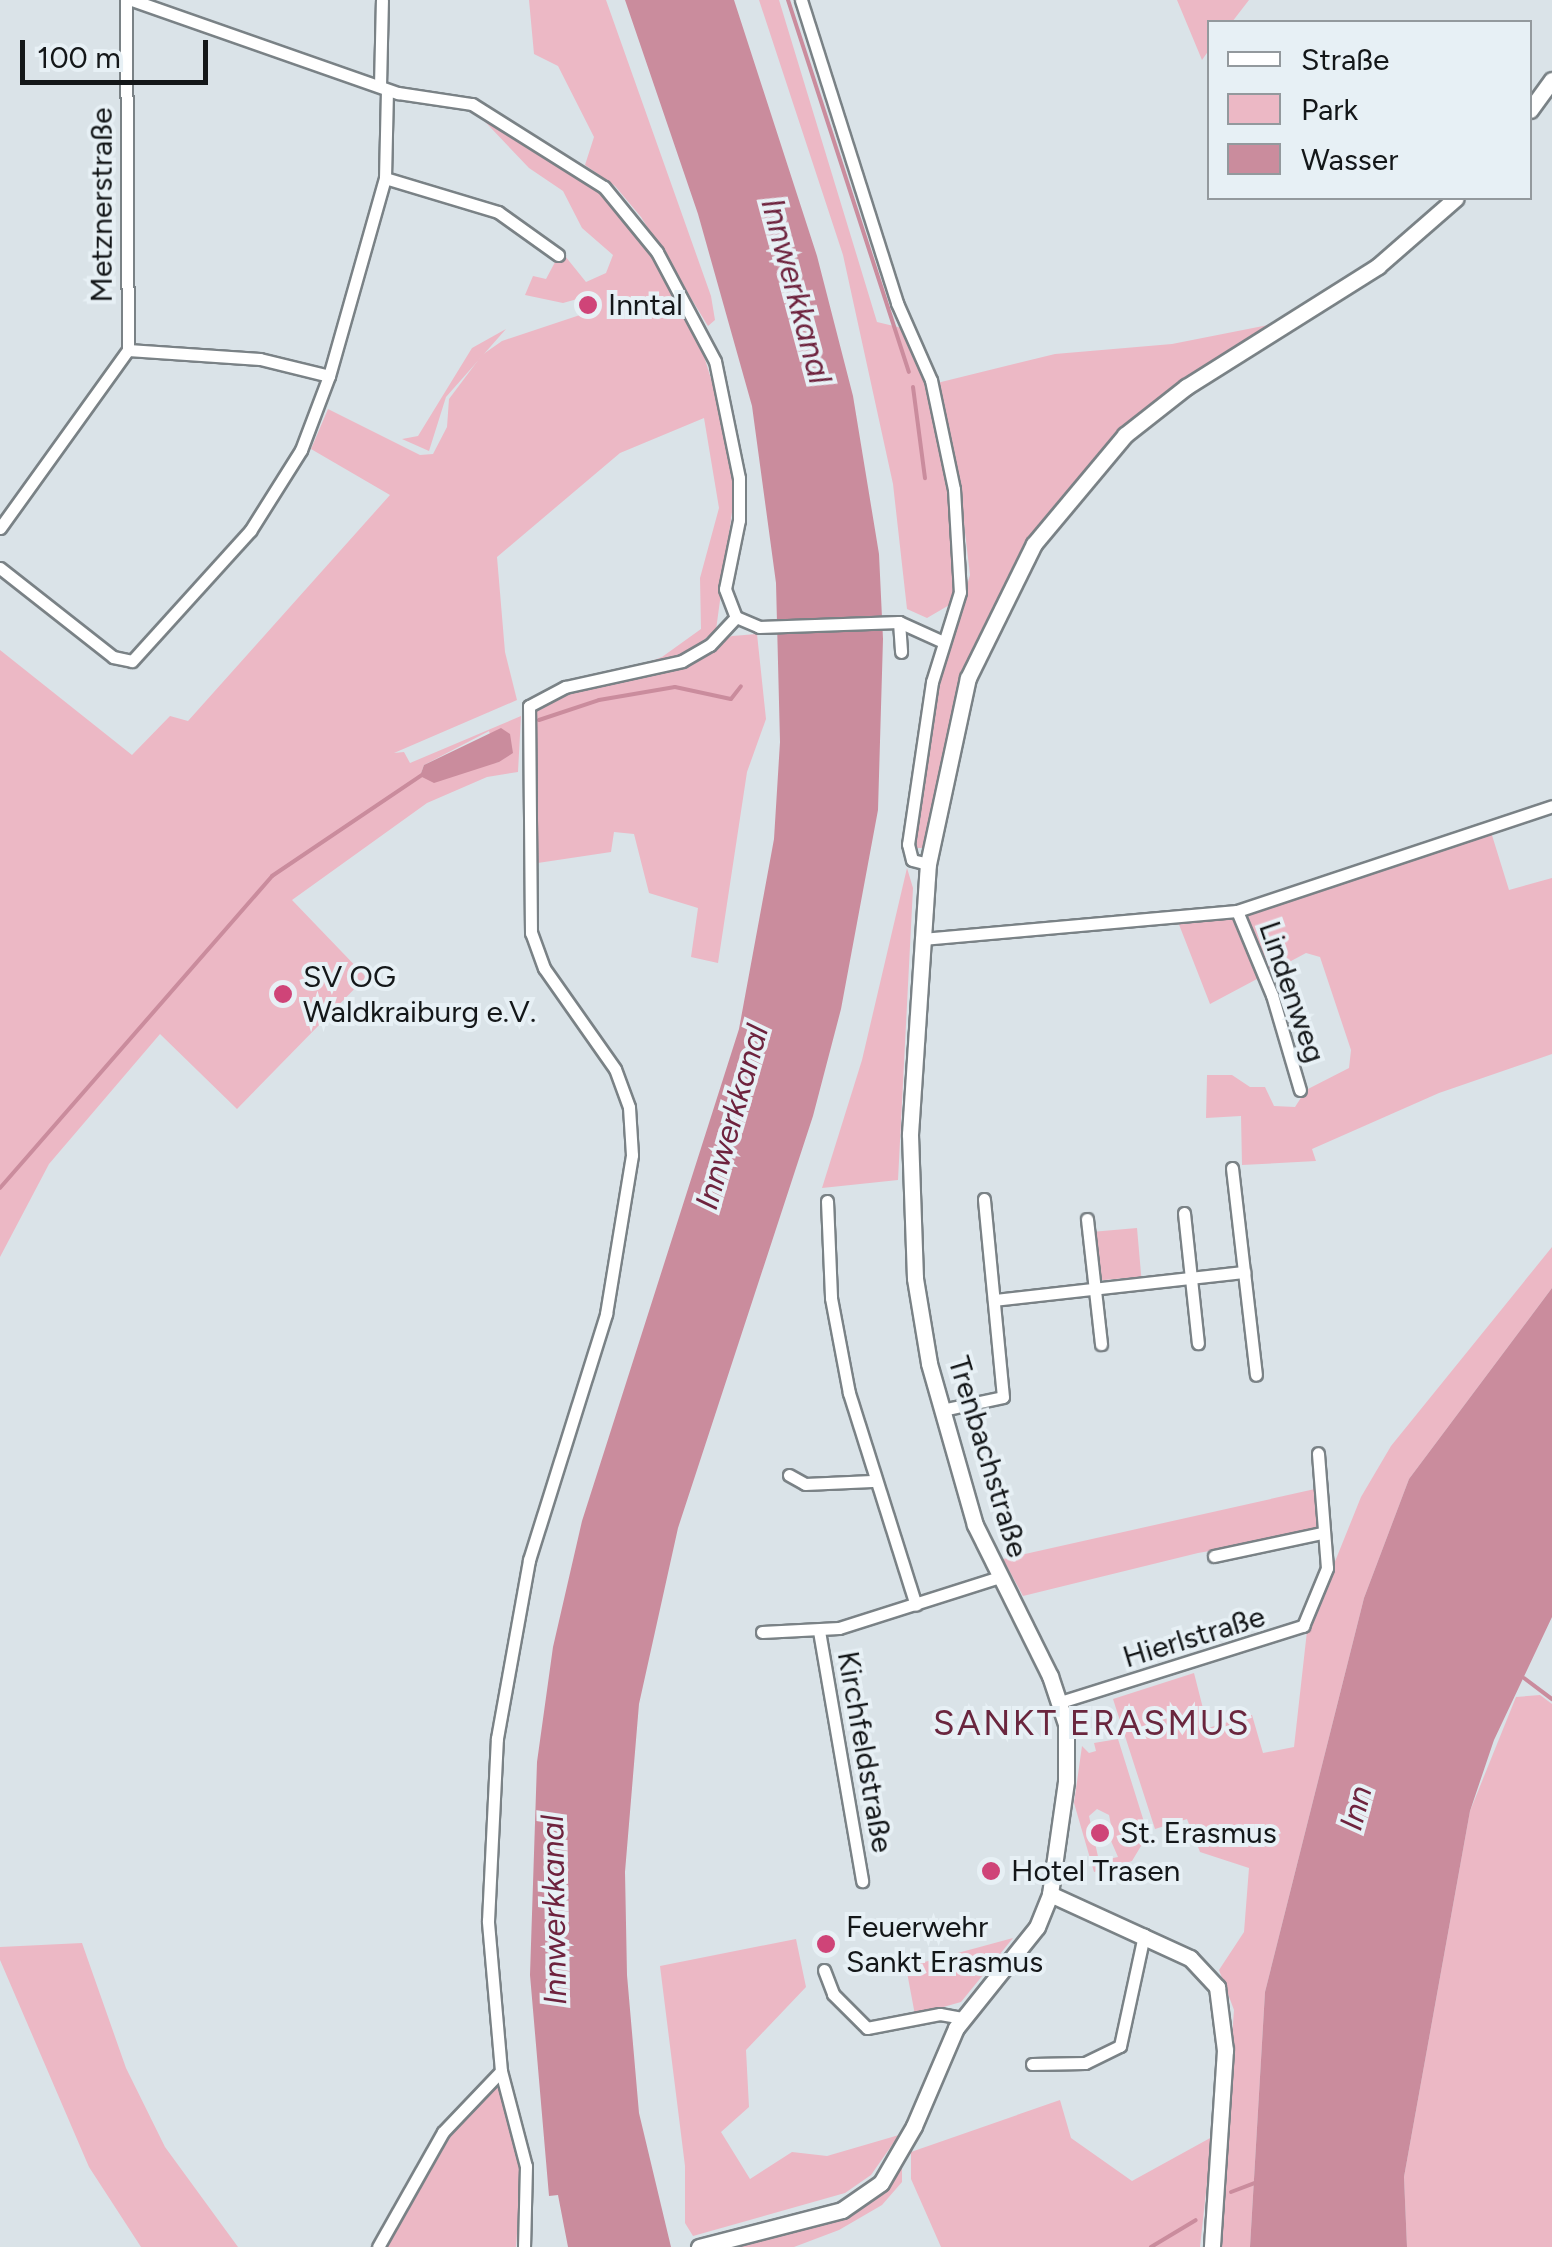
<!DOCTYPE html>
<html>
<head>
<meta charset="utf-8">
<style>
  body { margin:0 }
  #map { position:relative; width:1552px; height:2247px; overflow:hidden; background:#dae3e8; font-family:Figtree,sans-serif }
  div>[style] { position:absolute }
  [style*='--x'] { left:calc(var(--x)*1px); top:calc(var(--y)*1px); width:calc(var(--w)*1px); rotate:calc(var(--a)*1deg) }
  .green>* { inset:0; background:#ecb8c5; transform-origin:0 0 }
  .water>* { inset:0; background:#ca8c9d }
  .stream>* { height:4px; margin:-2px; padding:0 2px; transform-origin:2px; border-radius:2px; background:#ca8c9d }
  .roads { filter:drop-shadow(2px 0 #7a8286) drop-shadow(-2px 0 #7a8286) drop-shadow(0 2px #7a8286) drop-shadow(0 -2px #7a8286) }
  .minor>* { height:11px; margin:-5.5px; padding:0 5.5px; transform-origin:5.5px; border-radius:5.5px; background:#fff }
  .tertiary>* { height:15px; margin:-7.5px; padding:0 7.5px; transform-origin:7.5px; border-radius:7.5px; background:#fff }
  .dots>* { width:28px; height:28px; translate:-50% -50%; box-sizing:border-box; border:5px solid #e7f0f5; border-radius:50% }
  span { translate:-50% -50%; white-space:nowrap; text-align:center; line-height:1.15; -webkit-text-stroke:8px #e7f0f5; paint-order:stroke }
  .street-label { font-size:30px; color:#141719 }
  .poi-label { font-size:30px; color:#141719 }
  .left { translate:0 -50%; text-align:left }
  .water-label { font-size:32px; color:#6e233e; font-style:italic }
  .quarter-label { font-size:35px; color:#6a263e; letter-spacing:2.5px }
  .legend { position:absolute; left:1207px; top:20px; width:325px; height:180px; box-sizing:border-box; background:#e7f0f5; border:2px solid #93999d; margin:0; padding:12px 18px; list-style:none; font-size:30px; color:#141719 }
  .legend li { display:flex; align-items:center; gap:20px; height:50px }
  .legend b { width:50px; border:2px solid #93999d }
  .scale { position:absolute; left:20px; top:40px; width:188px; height:45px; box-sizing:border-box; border:5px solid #141719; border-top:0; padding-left:12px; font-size:30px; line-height:35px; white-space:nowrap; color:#141719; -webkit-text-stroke:8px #e7f0f5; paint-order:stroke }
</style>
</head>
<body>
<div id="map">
  <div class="green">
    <div style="clip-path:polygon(529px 0,606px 0,711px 296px,715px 320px,708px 326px,641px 217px,615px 186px,585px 165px,594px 137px,558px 66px,534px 54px)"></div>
    <div style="clip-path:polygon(759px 0,779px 0,877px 322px,902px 328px,930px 397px,948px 474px,956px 579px,951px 604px,927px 618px,907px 609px,893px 484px,843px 255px)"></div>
    <div style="clip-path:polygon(1177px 0,1249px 0,1232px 22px,1210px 22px,1209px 50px,1202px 60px)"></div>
    <div style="clip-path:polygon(evenodd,472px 108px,601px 192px,631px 225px,694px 324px,721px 411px,735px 490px,716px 630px,681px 658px,623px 672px,662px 657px,701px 629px,700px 578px,719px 508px,704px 418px,620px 453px,497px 557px,505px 652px,517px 700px,394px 753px,404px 752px,410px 763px,521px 716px,518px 772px,487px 777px,427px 803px,292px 900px,366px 977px,237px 1109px,160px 1034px,49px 1164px,0 1257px,0 650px,132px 755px,170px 716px,188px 721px,390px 495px,311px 449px,328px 409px,420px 455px,433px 454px,447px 427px,449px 399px,482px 355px,502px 341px,595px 310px,596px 301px,588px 296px,563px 303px,525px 295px,533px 276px,546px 279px,561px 251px,586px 282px,606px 273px,613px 255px,582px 228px,563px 191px,529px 168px,472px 108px,489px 731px,499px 762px,420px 776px,424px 765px,489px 731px)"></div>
    <div style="clip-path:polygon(1278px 323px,1124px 427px,1027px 541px,966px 667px,924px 848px,916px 848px,933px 700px,970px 575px,959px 481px,937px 383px,1055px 354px,1172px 344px)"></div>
    <div style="clip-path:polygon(506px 329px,446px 397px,429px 451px,402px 439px,418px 436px,472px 348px)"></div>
    <div style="clip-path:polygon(757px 634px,766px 719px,747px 772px,718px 963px,691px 957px,698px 908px,649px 893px,634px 834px,614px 832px,611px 852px,531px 864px,533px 715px,537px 705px,566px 690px,659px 673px,732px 636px)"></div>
    <div style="clip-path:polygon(1491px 832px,1509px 890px,1552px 878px,1552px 1054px,1439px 1093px,1312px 1149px,1316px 1161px,1242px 1165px,1241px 1116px,1206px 1118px,1207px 1075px,1232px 1075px,1250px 1087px,1265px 1087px,1274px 1106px,1295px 1107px,1306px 1090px,1349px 1068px,1351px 1050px,1320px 957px,1306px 953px,1210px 1004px,1178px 922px,1270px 908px)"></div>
    <div style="clip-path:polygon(907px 868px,913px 888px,898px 1180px,822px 1188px,862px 1060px)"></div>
    <div style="left:1137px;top:1228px;width:49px;height:46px;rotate:85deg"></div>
    <div style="clip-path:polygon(1552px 1247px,1552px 1288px,1409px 1479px,1364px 1598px,1265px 1992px,1250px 2247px,1217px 2247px,1234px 2010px,1219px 1970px,1244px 1932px,1249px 1868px,1200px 1852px,1187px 1819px,1155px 1829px,1113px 1699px,1194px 1673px,1208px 1728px,1252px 1715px,1263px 1753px,1294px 1747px,1307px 1631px,1361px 1497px,1391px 1446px)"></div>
    <div style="clip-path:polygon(1315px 1489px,1320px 1532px,1198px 1553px,1023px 1596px,1003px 1559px)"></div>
    <div style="clip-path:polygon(1540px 1695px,1552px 1704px,1552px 2247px,1407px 2247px,1404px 2177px,1470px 1811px,1516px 1697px)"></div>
    <div style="clip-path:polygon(evenodd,1118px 1739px,1145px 1825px,1144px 1841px,1132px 1861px,1094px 1872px,1074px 1803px,1082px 1746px,1089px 1753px,1096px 1751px,1094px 1743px,1118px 1739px,1097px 1809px,1109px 1815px,1111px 1825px,1105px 1827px,1118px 1857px,1099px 1861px,1089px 1816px,1097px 1809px)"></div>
    <div style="clip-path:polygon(1013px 1938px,961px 2002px,915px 2015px,906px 1967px)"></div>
    <div style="clip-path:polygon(796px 1939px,806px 1987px,746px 2050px,749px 2107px,721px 2132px,750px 2179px,792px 2152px,827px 2156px,899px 2135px,871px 2175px,845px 2193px,693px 2236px,685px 2223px,685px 2166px,660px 1966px)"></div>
    <div style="clip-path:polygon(82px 1943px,126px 2068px,165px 2147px,238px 2247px,141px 2247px,89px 2167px,0 1960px,0 1947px)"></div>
    <div style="clip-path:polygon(495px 2086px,503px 2092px,522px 2167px,516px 2247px,382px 2247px,439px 2146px)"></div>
    <div style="clip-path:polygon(1060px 2100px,1071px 2138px,1132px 2181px,1212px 2137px,1200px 2247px,941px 2247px,911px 2179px,911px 2152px)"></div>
    <div style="clip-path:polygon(902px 2162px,902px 2182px,882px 2205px,839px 2230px,794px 2247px,722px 2247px,849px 2213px,877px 2195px)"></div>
  </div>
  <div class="water">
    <div style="clip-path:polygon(625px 0,734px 0,817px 256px,853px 396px,879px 554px,883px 639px,878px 810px,841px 1009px,813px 1116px,678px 1528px,639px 1704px,625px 1872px,627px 1975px,639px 2113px,671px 2247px,568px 2247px,558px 2195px,549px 2196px,530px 1975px,537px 1762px,553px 1647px,582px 1521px,739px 1029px,774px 839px,780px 742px,776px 583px,752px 406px,698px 214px)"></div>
    <div style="clip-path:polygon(501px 728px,510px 734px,513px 753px,499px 762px,434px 783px,420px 776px,424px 765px)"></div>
    <div style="clip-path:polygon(1552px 1288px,1552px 1617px,1494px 1740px,1470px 1811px,1404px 2177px,1407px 2247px,1250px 2247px,1265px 1992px,1364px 1598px,1409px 1479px)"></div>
  </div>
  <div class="stream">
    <div style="--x:788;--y:0;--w:391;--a:72"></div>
    <div style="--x:913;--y:387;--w:92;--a:82.5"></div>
    <div style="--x:539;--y:720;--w:63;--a:-18.4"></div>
    <div style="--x:599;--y:700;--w:77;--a:-9.7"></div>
    <div style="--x:675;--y:687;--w:57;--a:12.1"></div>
    <div style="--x:731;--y:699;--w:16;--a:-52"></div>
    <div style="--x:0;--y:1188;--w:414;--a:-48.9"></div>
    <div style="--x:272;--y:876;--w:181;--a:-34"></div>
    <div style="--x:1524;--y:1678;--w:35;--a:37"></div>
    <div style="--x:1231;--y:2192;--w:25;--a:-21"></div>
    <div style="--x:1151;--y:2247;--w:52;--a:-31"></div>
  </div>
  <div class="roads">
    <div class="minor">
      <div style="--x:126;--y:0;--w:350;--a:89.7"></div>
      <div style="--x:132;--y:0;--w:282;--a:19.3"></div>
      <div style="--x:398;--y:93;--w:75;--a:8.5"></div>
      <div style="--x:472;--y:104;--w:156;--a:32.2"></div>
      <div style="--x:604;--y:187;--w:84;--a:50.8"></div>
      <div style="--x:657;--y:252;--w:123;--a:62"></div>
      <div style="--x:715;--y:361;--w:119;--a:78.4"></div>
      <div style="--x:739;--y:478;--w:42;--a:90"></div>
      <div style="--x:739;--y:520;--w:70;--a:101.5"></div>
      <div style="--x:725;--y:589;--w:30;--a:69"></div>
      <div style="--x:736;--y:617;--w:25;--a:23"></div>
      <div style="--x:759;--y:627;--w:140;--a:-2"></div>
      <div style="--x:899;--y:622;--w:48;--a:24.4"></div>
      <div style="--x:801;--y:0;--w:318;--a:72.4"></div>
      <div style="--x:897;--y:303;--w:84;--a:66.2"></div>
      <div style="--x:931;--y:380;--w:111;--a:78.1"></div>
      <div style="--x:954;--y:489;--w:103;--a:86.7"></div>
      <div style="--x:960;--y:592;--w:94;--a:107.3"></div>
      <div style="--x:932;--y:682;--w:164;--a:98.4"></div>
      <div style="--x:908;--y:844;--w:16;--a:76"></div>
      <div style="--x:912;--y:860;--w:16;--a:14"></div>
      <div style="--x:380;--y:86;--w:86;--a:-88.7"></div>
      <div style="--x:385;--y:178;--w:118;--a:16.7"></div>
      <div style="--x:498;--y:212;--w:74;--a:35.6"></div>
      <div style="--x:0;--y:528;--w:219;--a:-54.3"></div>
      <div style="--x:128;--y:350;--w:132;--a:3.9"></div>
      <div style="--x:260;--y:359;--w:71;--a:13.8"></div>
      <div style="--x:0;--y:568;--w:144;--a:38.2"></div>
      <div style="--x:113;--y:657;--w:19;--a:12"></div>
      <div style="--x:132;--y:661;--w:176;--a:-47.8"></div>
      <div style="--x:250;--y:531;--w:96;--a:-57.8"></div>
      <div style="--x:301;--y:450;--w:79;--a:-69.3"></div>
      <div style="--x:329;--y:376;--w:206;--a:-74.2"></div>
      <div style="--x:385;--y:178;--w:88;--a:-88.7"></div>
      <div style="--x:899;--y:622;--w:30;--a:86"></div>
      <div style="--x:1237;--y:911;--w:91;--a:67.4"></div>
      <div style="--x:1272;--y:995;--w:99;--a:73.6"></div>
      <div style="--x:922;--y:939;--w:316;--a:-5.1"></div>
      <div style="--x:1237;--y:911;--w:332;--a:-18.4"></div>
      <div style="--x:1232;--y:1168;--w:208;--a:83.4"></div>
      <div style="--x:827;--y:1201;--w:97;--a:87.6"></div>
      <div style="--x:831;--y:1298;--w:97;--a:79.3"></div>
      <div style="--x:849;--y:1393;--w:222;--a:72.5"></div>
      <div style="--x:1184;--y:1213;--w:131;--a:83.9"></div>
      <div style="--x:1087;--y:1219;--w:126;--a:83.6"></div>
      <div style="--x:994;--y:1300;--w:252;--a:-6.4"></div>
      <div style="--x:942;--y:1410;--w:62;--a:-12"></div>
      <div style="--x:1003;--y:1397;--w:199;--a:-95.5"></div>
      <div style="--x:789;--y:1475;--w:18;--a:29"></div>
      <div style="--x:805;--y:1484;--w:67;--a:-2.6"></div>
      <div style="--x:1214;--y:1556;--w:110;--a:-12"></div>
      <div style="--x:819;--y:1631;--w:254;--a:80.2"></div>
      <div style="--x:762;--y:1632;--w:77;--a:-3"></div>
      <div style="--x:839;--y:1628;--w:166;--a:-17.6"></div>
      <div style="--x:1060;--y:1702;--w:255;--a:-17.4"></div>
      <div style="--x:1303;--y:1626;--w:63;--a:-67.5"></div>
      <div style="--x:1327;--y:1568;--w:115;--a:-94.5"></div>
      <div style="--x:824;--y:1970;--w:26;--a:69"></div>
      <div style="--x:833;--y:1994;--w:48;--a:45"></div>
      <div style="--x:867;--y:2028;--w:74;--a:-10.9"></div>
      <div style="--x:940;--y:2014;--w:22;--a:10"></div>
      <div style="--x:1032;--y:2064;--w:53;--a:-1.1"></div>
      <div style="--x:1085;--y:2063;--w:39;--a:-26"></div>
      <div style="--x:1120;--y:2046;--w:114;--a:-77.8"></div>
      <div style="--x:501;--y:2071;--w:98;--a:75.3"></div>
      <div style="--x:526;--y:2166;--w:81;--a:91.4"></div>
      <div style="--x:378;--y:2247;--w:132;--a:-60.5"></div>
      <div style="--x:443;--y:2132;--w:84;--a:-46.4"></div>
      <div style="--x:501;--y:2071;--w:151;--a:-95"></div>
      <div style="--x:488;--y:1921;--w:183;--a:-87.2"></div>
      <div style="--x:497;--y:1738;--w:181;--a:-79.8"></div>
      <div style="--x:529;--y:1560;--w:258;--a:-72.6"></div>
      <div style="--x:606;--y:1314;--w:161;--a:-80.7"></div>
      <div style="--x:632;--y:1155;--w:48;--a:-93.6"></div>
      <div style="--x:629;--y:1107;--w:40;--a:-110.2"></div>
      <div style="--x:615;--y:1069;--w:123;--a:-125.1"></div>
      <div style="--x:544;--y:968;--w:37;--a:-110"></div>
      <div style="--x:531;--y:933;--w:227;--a:-90.5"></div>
      <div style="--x:529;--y:706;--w:41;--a:-27.8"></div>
      <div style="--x:565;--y:687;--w:120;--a:-12.5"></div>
      <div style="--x:682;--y:661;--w:32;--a:-30"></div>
      <div style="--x:710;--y:645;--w:38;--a:-47"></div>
    </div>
    <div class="tertiary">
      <div style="--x:1530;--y:110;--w:37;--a:-54"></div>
      <div style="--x:1050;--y:1894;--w:154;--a:24.6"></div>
      <div style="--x:1190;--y:1958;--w:40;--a:47"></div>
      <div style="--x:1217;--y:1987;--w:64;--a:82.8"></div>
      <div style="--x:1225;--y:2050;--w:197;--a:93.8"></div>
      <div style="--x:699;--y:2247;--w:148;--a:-14.5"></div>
      <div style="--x:842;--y:2210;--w:47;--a:-34.7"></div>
      <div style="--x:881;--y:2183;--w:66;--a:-59.9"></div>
      <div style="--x:914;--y:2126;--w:107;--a:-66.8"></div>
      <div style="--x:956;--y:2028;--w:129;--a:-51.3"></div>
      <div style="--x:1037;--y:1927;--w:35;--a:-68"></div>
      <div style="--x:1050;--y:1894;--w:114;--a:-81.9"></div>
      <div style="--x:1066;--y:1781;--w:57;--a:-90"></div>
      <div style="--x:1066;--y:1724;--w:51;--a:-108.4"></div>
      <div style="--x:1050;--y:1676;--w:169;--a:-116.4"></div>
      <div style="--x:975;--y:1525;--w:168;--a:-105.9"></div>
      <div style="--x:929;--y:1363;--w:86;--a:-99.4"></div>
      <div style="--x:915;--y:1278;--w:144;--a:-92"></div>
      <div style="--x:910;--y:1134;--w:271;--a:-86.2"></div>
      <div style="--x:928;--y:864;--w:190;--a:-77.9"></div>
      <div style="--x:968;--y:678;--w:149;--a:-63.8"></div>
      <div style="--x:1034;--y:544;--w:142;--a:-50.1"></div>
      <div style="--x:1125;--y:435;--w:78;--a:-38.2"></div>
      <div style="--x:1186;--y:387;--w:227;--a:-32.2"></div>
      <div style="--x:1378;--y:266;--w:103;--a:-41.1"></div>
    </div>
  </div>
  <div class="dots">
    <div style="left:588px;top:305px;background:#cf4478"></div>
    <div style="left:283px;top:994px;background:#cf4478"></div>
    <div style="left:1100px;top:1833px;background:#cf4478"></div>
    <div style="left:991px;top:1871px;background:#cf4478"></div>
    <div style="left:826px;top:1944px;background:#cf4478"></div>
  </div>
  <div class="street-label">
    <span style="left:102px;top:205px;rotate:-90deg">Metznerstraße</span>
    <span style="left:1292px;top:992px;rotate:71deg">Lindenweg</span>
    <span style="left:988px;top:1457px;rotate:73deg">Trenbachstraße</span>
    <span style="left:1194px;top:1637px;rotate:-17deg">Hierlstraße</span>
    <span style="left:865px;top:1752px;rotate:80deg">Kirchfeldstraße</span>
  </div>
  <div class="poi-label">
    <span class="left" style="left:608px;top:305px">Inntal</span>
    <span class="left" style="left:303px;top:994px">SV OG<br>Waldkraiburg e.V.</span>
    <span class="left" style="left:1120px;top:1833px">St. Erasmus</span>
    <span class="left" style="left:1011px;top:1871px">Hotel Trasen</span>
    <span class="left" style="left:846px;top:1944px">Feuerwehr<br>Sankt Erasmus</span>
  </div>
  <div class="water-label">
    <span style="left:796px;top:291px;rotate:75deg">Innwerkkanal</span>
    <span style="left:732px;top:1117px;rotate:-74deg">Innwerkkanal</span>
    <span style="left:1356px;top:1808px;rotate:-75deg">Inn</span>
    <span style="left:554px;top:1910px;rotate:-91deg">Innwerkkanal</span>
  </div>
  <div class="quarter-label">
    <span style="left:1092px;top:1723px">SANKT ERASMUS</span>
  </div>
  <ul class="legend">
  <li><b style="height:12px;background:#fff"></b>Straße</li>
  <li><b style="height:28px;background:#ecb8c5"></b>Park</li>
  <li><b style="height:28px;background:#ca8c9d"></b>Wasser</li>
  </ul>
  <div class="scale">100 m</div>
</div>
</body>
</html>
